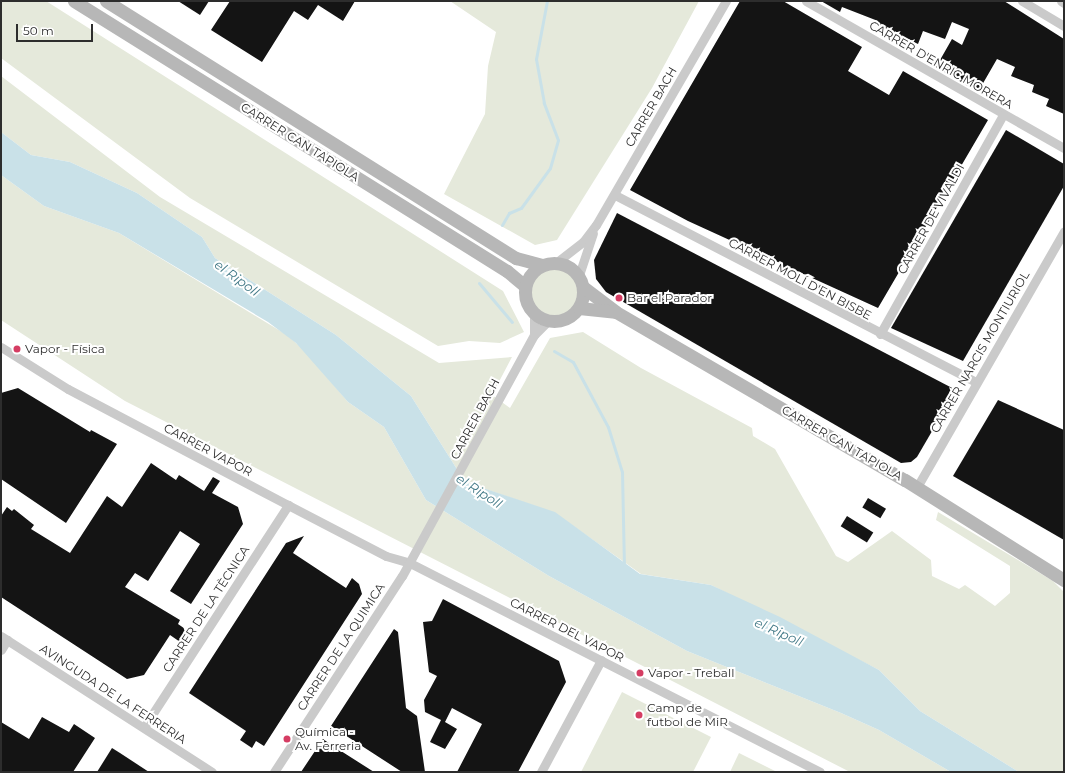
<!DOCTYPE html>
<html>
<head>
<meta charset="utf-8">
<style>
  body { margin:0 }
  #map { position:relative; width:1065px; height:773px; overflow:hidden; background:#fff; font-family:Montserrat,sans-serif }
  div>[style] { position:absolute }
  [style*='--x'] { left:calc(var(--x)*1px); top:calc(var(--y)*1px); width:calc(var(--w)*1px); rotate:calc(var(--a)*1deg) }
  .green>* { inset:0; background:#e5e9db }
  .round { border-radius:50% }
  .water>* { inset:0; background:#c9e1e8 }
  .stream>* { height:3px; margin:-1.5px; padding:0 1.5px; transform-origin:1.5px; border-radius:1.5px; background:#c9e1e8 }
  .building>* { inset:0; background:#141414; transform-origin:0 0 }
  .street>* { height:9px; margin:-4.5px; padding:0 4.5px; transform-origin:4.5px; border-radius:4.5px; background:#cacaca }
  .secondary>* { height:13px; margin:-6.5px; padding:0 6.5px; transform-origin:6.5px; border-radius:6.5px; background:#b7b7b7 }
  .secondary>.ring { margin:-6.5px; padding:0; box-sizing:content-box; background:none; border:13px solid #b7b7b7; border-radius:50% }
  .dots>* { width:11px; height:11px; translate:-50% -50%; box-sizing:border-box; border:2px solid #fff; border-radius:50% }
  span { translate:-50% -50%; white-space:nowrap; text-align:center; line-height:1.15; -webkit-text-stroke:4px #fff; paint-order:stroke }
  .street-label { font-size:12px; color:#2d2d2d }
  .poi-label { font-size:12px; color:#2d2d2d }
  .left { translate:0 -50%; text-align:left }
  .water-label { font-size:13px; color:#427987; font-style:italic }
  .frame { position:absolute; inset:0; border:2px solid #2d2d2d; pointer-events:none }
  .scale { position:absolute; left:16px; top:24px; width:77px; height:18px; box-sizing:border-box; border:2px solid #2d2d2d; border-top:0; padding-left:5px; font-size:12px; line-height:14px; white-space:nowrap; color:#2d2d2d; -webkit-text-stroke:3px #fff; paint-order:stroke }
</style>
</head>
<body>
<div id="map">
  <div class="green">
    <div style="clip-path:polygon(1px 1px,46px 1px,503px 291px,524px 332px,500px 343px,469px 341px,438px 346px,190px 198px,1px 58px)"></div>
    <div style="clip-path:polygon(450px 1px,699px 1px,652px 88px,557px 240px,535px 245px,444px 194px,485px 114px,488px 66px,496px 32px)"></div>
    <div style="clip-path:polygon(1px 76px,160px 197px,439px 363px,512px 357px,492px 395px,510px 408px,550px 338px,583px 332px,641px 368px,752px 428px,753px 436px,775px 449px,836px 556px,848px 562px,892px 531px,931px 560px,932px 576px,959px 589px,965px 585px,995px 606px,1010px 593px,1010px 566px,936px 520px,938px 512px,1053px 581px,1064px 592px,1064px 772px,1019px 772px,920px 711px,879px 670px,711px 585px,641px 574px,555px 513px,465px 482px,411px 396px,336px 335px,215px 258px,202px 237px,137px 193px,70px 162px,31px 155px,1px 132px)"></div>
    <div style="clip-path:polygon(1px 175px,44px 206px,119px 233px,287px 335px,305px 351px,348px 402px,384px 427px,426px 500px,549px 576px,687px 651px,841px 713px,879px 730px,951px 772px,850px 772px,125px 401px,1px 320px)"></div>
    <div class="round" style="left:530px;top:268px;width:48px;height:48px"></div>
    <div style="clip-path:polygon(622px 692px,711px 737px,693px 772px,581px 772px)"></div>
    <div style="clip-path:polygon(739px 753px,777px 772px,730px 772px)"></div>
  </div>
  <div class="water">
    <div style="clip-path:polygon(1px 132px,31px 155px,70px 162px,137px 193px,202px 237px,215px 258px,336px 335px,411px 396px,465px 482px,555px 512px,640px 574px,711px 585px,780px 617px,879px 670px,920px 711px,1019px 772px,951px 772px,879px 730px,841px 713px,687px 651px,549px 576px,426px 500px,384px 427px,348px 402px,296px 343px,268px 322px,119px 233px,44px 206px,1px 175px)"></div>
  </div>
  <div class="stream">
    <div style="--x:502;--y:225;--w:14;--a:-60"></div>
    <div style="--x:509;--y:213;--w:13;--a:-23"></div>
    <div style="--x:521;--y:208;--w:49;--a:-54.1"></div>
    <div style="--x:550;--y:168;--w:29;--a:-74"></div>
    <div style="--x:558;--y:140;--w:40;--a:-111"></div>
    <div style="--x:544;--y:103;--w:45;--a:-100.3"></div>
    <div style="--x:536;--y:59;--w:59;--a:-79.3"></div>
    <div style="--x:479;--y:283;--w:51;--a:49.8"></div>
    <div style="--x:554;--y:351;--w:22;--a:30"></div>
    <div style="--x:573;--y:362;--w:74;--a:61.7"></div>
    <div style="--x:608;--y:427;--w:47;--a:72.7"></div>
    <div style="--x:622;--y:472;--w:93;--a:88.8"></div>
  </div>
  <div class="building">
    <div style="clip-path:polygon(178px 1px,209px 1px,200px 15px)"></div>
    <div style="clip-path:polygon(230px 1px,355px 1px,343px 21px,318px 5px,308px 20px,294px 11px,262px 62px,211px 30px)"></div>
    <div style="clip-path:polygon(740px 1px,783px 1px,862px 47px,848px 71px,889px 95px,903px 71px,988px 120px,878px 308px,788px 267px,786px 272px,778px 267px,780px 263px,688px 221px,630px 190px)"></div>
    <div style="clip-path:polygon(821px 1px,1004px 1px,1064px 39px,1064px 114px,1046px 106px,1049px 99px,1032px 92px,1034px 85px,1011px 76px,1015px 67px,997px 59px,978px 92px,936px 67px,952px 39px,962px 45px,969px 29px,952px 22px,945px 39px,923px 31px,918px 44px,877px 24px,878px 21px,842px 7px,840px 12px)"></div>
    <div style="clip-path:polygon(1006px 130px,1064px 164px,1064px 186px,963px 361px,891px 328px)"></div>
    <div style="clip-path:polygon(617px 213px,956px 390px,917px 457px,911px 462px,901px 463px,606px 292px,596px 279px,594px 260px)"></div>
    <div style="clip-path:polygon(18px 388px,90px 432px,91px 430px,117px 444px,66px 523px,1px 479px,1px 393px)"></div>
    <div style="clip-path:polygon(998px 400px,1064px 430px,1064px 540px,953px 476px)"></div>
    <div style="clip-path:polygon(151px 463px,176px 480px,179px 475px,204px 491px,213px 477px,220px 481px,212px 493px,238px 507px,243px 524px,191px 604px,170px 591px,200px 544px,180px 531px,148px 581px,135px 573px,125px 587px,180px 620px,178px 624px,191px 633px,183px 644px,170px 635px,144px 675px,127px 679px,1px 597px,1px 516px,7px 507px,12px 511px,14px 509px,34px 525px,31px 529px,70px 553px,107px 496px,122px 507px)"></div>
    <div style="left:868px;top:498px;width:21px;height:11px;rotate:31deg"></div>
    <div style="left:847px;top:516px;width:31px;height:12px;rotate:32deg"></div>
    <div style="clip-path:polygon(304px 536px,293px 553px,346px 588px,352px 578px,359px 584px,362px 594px,264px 746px,256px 741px,252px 748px,240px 740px,246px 731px,189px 693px,286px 543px)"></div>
    <div style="clip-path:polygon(443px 599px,559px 661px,566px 682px,518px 772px,457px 772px,482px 724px,452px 708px,445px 722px,457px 729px,445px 749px,430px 742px,441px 720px,425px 712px,424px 700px,437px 676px,429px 672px,423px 622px,432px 621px)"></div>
    <div style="clip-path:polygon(394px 629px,398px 632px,406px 708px,417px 716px,425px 772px,402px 772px,331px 726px)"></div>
    <div style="clip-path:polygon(42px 717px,69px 732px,74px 724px,95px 738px,73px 772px,1px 772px,1px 722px,29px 739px)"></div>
    <div style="clip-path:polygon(323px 739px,330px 744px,374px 772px,301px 772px)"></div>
    <div style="clip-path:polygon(112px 748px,120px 753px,149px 772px,97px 772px)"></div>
  </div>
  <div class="street">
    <div style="--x:806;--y:1;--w:297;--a:29.7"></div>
    <div style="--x:1022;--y:1;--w:49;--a:30.8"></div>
    <div style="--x:1061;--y:1;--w:4;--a:34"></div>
    <div style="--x:615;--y:195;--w:406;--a:27.4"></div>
    <div style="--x:557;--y:262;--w:33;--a:-38"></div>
    <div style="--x:583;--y:242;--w:21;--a:-53"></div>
    <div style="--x:596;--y:225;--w:259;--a:-59.9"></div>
    <div style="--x:579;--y:275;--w:44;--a:-71.6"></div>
    <div style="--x:534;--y:313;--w:22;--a:90"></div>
    <div style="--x:880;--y:334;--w:251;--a:-60.7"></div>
    <div style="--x:1;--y:347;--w:79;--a:32.1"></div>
    <div style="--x:68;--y:389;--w:249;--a:27.8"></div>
    <div style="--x:288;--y:505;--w:110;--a:27.5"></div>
    <div style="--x:386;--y:556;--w:25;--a:16"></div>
    <div style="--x:410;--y:563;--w:460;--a:27"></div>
    <div style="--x:917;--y:487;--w:295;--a:-60.1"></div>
    <div style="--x:1;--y:636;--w:251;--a:32.8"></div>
    <div style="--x:1;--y:650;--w:12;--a:-59"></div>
    <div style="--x:144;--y:727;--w:265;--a:-57"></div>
    <div style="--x:274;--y:772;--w:234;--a:-56.9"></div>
    <div style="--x:402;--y:576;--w:275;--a:-61.3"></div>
    <div style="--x:534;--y:335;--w:20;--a:-45"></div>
    <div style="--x:541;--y:772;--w:127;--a:-61.8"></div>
  </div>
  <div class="secondary">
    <div style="--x:74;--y:1;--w:510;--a:31.95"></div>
    <div style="--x:507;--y:271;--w:23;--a:40"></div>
    <div style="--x:106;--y:1;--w:484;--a:32.1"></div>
    <div style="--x:516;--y:258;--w:27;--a:15"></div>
    <div class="ring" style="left:525px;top:263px;width:45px;height:45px"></div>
    <div style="--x:583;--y:287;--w:41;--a:37.1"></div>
    <div style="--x:616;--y:312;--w:334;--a:30.2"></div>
    <div style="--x:905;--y:480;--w:188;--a:32.2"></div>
    <div style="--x:579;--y:308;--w:36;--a:6"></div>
  </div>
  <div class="dots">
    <div style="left:619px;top:298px;background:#d53d63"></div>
    <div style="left:17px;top:349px;background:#d53d63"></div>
    <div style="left:640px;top:673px;background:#d53d63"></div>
    <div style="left:639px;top:715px;background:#d53d63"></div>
    <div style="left:287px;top:739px;background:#d53d63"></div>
  </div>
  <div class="street-label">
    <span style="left:941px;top:65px;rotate:30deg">CARRER D'ENRIC MORERA</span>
    <span style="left:651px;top:107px;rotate:-60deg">CARRER BACH</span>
    <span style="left:300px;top:142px;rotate:32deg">CARRER CAN TAPIOLA</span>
    <span style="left:931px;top:219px;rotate:-61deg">CARRER DE VIVALDI</span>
    <span style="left:800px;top:279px;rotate:28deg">CARRER MOLÍ D'EN BISBE</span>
    <span style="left:980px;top:352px;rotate:-60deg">CARRER NARCIS MONTIURIOL</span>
    <span style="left:475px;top:419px;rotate:-62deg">CARRER BACH</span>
    <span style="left:842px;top:443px;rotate:30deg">CARRER CAN TAPIOLA</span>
    <span style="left:208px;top:450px;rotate:28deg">CARRER VAPOR</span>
    <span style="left:206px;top:609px;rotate:-57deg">CARRER DE LA TÈCNICA</span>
    <span style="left:567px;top:630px;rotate:27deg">CARRER DEL VAPOR</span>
    <span style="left:341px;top:647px;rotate:-57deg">CARRER DE LA QUIMICA</span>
    <span style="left:113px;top:694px;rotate:33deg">AVINGUDA DE LA FERRERIA</span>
  </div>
  <div class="poi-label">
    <span class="left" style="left:627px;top:298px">Bar el Parador</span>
    <span class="left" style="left:25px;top:349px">Vapor - Física</span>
    <span class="left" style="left:648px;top:673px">Vapor - Treball</span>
    <span class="left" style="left:647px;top:715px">Camp de<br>futbol de MiR</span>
    <span class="left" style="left:295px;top:739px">Química -<br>Av. Ferreria</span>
  </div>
  <div class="water-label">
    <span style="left:237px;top:278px;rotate:36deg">el Ripoll</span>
    <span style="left:479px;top:491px;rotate:33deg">el Ripoll</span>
    <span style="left:779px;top:632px;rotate:24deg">el Ripoll</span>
  </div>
  <div class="frame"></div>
  <div class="scale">50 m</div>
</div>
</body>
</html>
